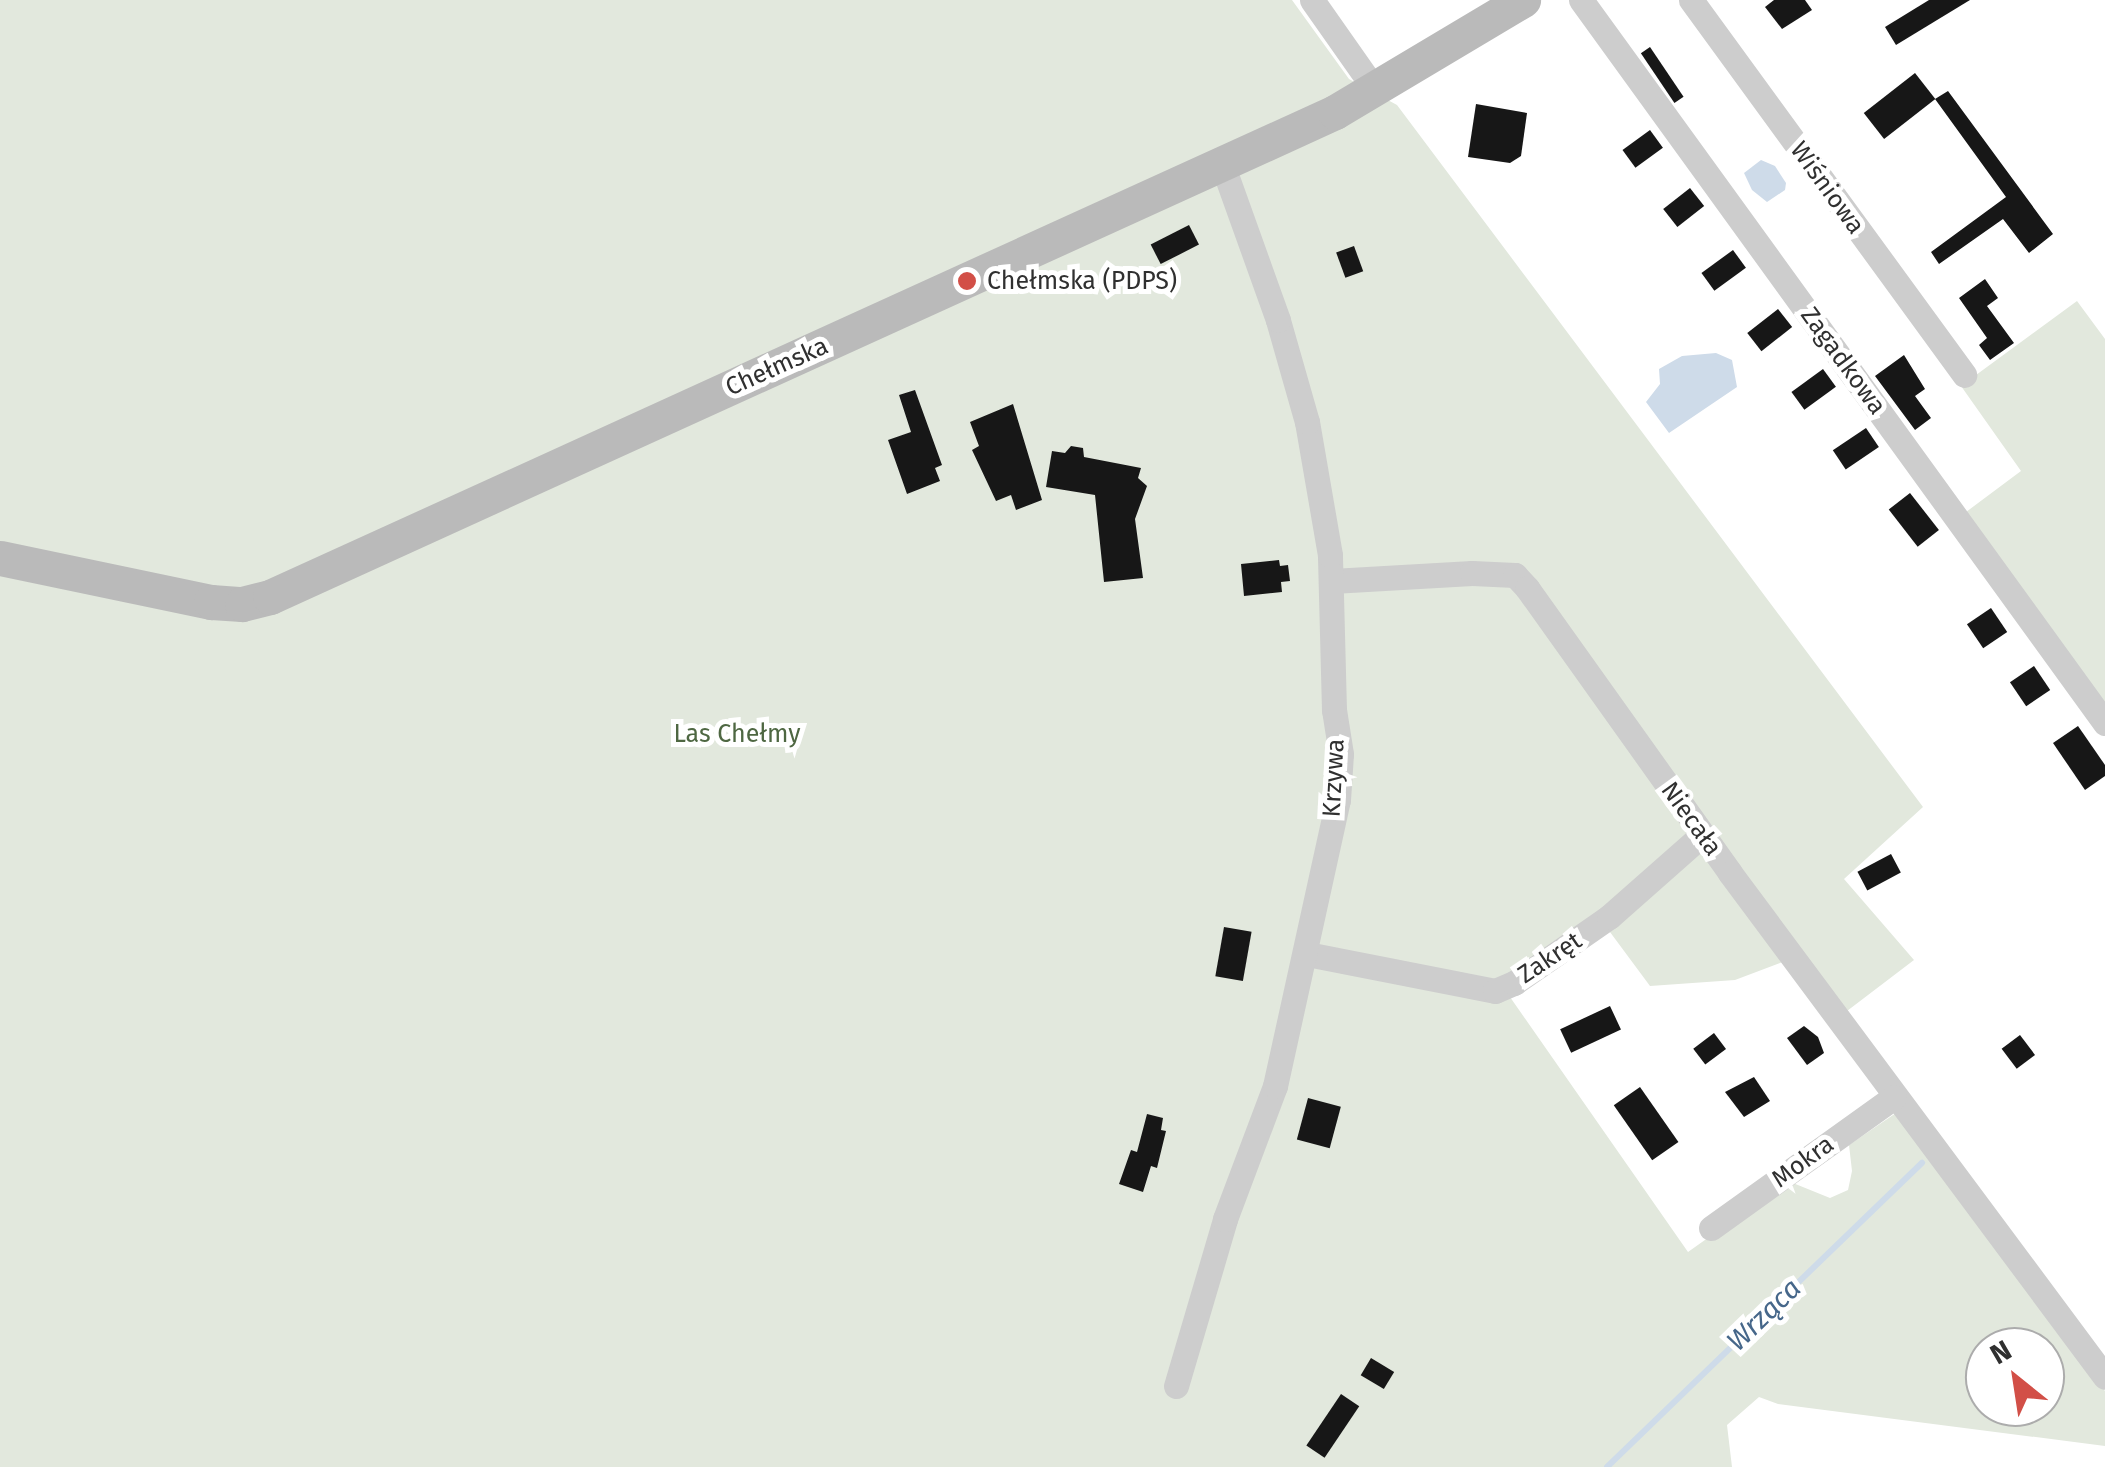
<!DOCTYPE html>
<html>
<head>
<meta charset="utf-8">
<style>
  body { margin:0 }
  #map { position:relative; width:2105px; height:1467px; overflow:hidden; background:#fff; font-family:"Fira Sans",sans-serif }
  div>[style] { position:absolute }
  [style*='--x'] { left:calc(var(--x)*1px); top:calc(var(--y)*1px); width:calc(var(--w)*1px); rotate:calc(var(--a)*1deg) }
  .green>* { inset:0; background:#e2e8dd }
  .water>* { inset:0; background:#cedbe9 }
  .stream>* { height:6px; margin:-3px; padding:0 3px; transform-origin:3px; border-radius:3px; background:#cedbe9 }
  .building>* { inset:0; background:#171717; transform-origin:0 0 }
  .street>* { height:25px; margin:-12.5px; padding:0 12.5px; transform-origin:12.5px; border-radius:12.5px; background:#cdcdcd }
  .secondary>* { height:35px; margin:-17.5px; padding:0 17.5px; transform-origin:17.5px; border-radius:17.5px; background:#bababa }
  .dots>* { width:28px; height:28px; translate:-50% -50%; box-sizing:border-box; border:5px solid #fff; border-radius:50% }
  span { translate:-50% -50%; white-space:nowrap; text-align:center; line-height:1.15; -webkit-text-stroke:10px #fff; paint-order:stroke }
  .street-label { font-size:25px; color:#303030 }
  .poi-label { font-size:25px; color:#303030 }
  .left { translate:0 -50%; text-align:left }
  .park-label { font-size:25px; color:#4e6742 }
  .water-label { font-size:28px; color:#46678a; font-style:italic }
  .north { position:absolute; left:1965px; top:1327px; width:100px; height:100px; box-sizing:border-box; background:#fff; border:2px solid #acacac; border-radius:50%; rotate:330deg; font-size:28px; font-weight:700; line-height:40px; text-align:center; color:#303030 }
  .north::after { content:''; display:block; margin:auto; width:35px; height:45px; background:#d24f47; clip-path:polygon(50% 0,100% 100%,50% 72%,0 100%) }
</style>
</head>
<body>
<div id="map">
  <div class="green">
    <div style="clip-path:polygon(evenodd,0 0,1292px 0,1349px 79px,1397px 105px,1923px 807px,1844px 879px,1914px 960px,1847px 1011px,1804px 954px,1735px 980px,1650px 986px,1607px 928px,1510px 997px,1688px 1252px,1788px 1181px,1830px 1198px,1848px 1190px,1852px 1171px,1849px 1145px,1896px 1113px,2105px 1391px,2105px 1446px,1778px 1404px,1759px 1397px,1727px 1425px,1732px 1467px,0 1467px,0 0,1985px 1347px,2045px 1347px,2045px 1407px,1985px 1407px,1985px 1347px)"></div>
    <div style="clip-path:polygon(2077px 301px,2105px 339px,2105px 707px,1962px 515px,2021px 471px,1961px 386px)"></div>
  </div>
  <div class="water">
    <div style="clip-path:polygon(1761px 160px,1775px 166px,1786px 183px,1785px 190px,1767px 202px,1752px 190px,1744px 173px)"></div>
    <div style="clip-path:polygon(1716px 353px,1732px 360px,1737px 387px,1669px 433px,1646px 402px,1660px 384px,1659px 369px,1682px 356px)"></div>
  </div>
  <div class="stream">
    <div style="--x:1607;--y:1467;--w:438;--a:-44"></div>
  </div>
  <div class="building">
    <div style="clip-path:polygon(1774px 0,1805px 0,1812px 10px,1782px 29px,1765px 7px)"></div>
    <div style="clip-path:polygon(1929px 0,1970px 0,1896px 45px,1885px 27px)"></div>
    <div style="left:1650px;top:47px;width:60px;height:11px;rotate:56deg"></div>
    <div style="left:1915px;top:73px;width:33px;height:65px;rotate:52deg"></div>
    <div style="clip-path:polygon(1948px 91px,2053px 234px,2029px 253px,2003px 219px,1939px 264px,1931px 252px,2006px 197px,1935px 99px)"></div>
    <div style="clip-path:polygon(1476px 104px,1527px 113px,1521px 156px,1510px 163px,1468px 157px)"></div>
    <div style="left:1650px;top:130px;width:22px;height:34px;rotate:54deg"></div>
    <div style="left:1690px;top:188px;width:23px;height:34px;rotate:52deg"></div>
    <div style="left:1189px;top:225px;width:22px;height:43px;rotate:63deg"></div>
    <div style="left:1354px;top:246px;width:27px;height:19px;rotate:70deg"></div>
    <div style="left:1733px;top:250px;width:22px;height:39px;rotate:54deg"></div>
    <div style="clip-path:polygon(1985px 279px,1998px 298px,1987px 306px,2014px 343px,1990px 360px,1979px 345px,1987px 338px,1959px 298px)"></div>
    <div style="left:1778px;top:309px;width:23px;height:39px;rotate:52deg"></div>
    <div style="clip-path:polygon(1904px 355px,1925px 389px,1915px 396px,1931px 418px,1915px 430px,1875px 376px)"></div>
    <div style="left:1823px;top:369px;width:22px;height:39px;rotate:54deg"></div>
    <div style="clip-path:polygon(915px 390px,942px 465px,935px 468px,940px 481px,907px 494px,888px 440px,911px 432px,899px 395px)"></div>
    <div style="clip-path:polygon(1013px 404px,1042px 500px,1016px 510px,1011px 495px,996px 501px,972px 450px,979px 446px,970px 422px)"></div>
    <div style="left:1866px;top:428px;width:23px;height:40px;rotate:56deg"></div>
    <div style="clip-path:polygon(1071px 446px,1083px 448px,1084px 457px,1141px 468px,1138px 478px,1147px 486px,1135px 519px,1143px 578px,1104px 582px,1095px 495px,1046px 487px,1052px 451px,1065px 453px)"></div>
    <div style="left:1910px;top:493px;width:47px;height:27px;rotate:52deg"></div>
    <div style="clip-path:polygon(1279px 560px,1280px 566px,1288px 565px,1290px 581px,1281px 582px,1282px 592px,1244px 596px,1241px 564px)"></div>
    <div style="left:1991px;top:608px;width:29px;height:29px;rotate:56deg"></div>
    <div style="left:2034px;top:666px;width:29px;height:29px;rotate:56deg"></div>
    <div style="clip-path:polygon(2078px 726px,2105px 765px,2105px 776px,2085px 790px,2053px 743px)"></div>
    <div style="left:1891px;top:854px;width:21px;height:38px;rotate:62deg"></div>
    <div style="left:1224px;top:927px;width:28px;height:50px;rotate:10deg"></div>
    <div style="left:1610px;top:1006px;width:26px;height:55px;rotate:65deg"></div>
    <div style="clip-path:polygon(1804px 1026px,1818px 1037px,1824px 1053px,1807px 1065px,1787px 1038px)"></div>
    <div style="left:1714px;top:1033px;width:20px;height:26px;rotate:53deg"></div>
    <div style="left:2020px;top:1035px;width:25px;height:23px;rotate:53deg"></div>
    <div style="clip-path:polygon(1754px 1077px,1770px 1101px,1744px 1117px,1725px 1092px)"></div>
    <div style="left:1640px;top:1087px;width:67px;height:32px;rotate:55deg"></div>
    <div style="left:1308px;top:1098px;width:34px;height:43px;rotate:15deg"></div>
    <div style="clip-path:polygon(1147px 1114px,1163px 1118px,1161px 1130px,1166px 1131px,1157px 1168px,1151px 1166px,1143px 1192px,1119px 1184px,1131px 1150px,1137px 1152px)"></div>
    <div style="left:1371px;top:1358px;width:27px;height:20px;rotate:31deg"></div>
    <div style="left:1341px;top:1394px;width:22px;height:62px;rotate:34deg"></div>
  </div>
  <div class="street">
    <div style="--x:1312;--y:0;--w:111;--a:54.9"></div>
    <div style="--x:1581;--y:0;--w:893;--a:54.07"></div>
    <div style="--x:1691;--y:0;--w:464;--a:53.9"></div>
    <div style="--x:1332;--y:581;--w:140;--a:-3.3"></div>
    <div style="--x:1472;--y:573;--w:43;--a:2.7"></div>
    <div style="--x:1515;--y:575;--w:18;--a:47"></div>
    <div style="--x:1527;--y:588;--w:350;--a:54.5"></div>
    <div style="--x:1730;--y:873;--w:628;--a:53.35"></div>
    <div style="--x:1307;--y:954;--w:192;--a:11.1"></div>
    <div style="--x:1495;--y:991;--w:21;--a:-23"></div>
    <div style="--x:1514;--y:983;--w:116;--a:-34.8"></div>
    <div style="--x:1609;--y:917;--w:124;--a:-41.4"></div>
    <div style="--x:1711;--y:1228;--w:225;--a:-35.6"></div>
    <div style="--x:1176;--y:1386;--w:174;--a:-73.6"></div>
    <div style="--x:1225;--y:1219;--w:142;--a:-69.4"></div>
    <div style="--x:1275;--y:1086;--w:293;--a:-77.6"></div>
    <div style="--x:1338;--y:800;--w:46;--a:-86.3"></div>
    <div style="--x:1341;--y:754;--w:45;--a:-99"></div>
    <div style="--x:1334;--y:710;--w:155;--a:-91.5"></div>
    <div style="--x:1330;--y:555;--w:135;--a:-99.8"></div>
    <div style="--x:1307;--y:422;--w:106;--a:-105.9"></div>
    <div style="--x:1278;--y:320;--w:166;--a:-109.7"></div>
  </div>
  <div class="secondary">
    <div style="--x:0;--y:558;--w:216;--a:11.8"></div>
    <div style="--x:211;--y:602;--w:31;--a:4"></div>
    <div style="--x:242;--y:604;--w:29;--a:-14"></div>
    <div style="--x:270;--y:597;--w:1170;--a:-24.48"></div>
    <div style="--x:1335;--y:112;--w:219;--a:-30.8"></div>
  </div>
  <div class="dots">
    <div style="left:967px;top:281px;background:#d24f47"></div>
  </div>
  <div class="street-label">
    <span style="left:1827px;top:188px;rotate:54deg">Wiśniowa</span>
    <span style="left:1843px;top:361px;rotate:54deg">Zagadkowa</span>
    <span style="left:777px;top:367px;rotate:-24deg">Chełmska</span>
    <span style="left:1334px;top:778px;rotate:-87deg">Krzywa</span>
    <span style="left:1691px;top:819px;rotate:54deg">Niecała</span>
    <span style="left:1550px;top:958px;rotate:-34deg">Zakręt</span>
    <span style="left:1803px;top:1162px;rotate:-36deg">Mokra</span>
  </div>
  <div class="poi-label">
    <span class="left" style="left:987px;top:281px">Chełmska (PDPS)</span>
  </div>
  <div class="park-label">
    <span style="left:737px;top:734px">Las Chełmy</span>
  </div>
  <div class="water-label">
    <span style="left:1764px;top:1315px;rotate:-44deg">Wrząca</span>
  </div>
  <div class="north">N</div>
</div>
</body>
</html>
